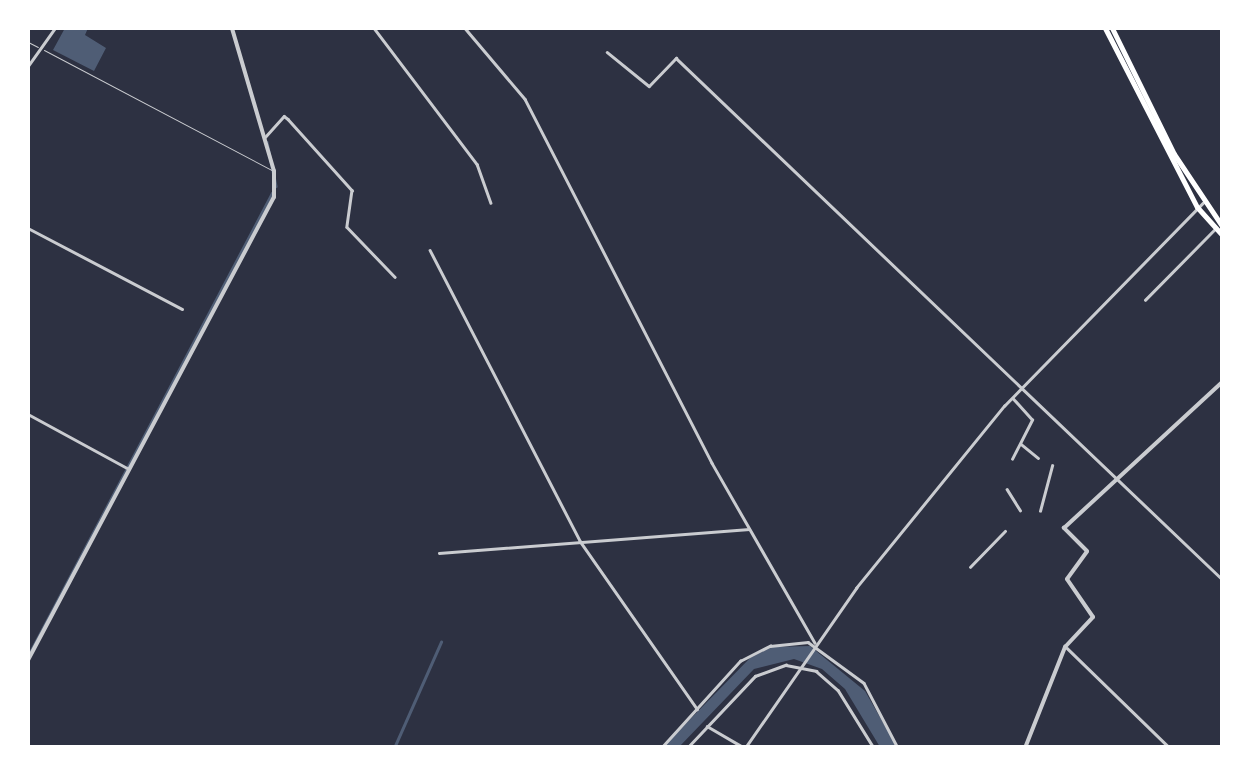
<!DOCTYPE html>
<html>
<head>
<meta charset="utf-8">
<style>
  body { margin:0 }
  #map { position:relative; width:1250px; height:775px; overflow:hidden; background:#2d3142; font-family:"PT Sans Narrow",sans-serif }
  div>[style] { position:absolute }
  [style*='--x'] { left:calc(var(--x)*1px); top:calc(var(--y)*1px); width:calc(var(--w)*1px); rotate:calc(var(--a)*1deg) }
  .water>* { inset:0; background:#4f5d75 }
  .stream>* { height:2.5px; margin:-1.25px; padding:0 1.25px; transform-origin:1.25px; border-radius:1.25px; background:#4f5d75 }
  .service>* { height:1px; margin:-0.5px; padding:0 0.5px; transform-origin:0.5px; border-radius:0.5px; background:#caccd0 }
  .minor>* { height:2.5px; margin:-1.25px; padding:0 1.25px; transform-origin:1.25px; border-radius:1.25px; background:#caccd0 }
  .tertiary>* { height:4px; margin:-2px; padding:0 2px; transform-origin:2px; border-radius:2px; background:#caccd0 }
  .primary>* { height:5px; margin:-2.5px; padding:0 2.5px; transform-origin:2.5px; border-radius:2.5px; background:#fff }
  span { translate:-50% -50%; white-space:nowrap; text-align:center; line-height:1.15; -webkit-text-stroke:9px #fff; paint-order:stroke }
  .frame { position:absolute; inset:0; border:30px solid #fff; pointer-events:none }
</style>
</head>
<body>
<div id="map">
  <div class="water">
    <div style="clip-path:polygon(65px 28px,88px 28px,85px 35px,106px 48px,94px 71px,53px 50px)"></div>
    <div style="clip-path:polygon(810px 646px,865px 691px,897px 747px,880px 747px,845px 689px,822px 669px,794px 659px,754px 669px,679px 747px,662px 748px,750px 658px,772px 647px)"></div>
  </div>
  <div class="stream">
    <div style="--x:267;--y:142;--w:45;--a:78.4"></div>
    <div style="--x:28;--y:656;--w:523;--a:-62.21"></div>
    <div style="--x:394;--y:748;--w:116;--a:-66.1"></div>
  </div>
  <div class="service">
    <div style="--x:28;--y:42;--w:11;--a:27"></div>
    <div style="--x:44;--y:50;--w:258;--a:27.8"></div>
  </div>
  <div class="minor">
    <div style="--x:374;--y:28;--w:171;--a:52.9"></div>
    <div style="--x:477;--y:164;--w:41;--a:70.3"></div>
    <div style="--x:465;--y:28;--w:93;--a:49.8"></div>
    <div style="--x:525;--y:99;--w:409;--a:62.8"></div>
    <div style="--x:712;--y:463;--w:207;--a:60.2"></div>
    <div style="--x:607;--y:52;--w:54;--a:39"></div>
    <div style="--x:649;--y:86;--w:39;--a:-46"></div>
    <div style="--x:676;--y:58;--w:755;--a:43.66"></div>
    <div style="--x:28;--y:66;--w:47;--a:-54.6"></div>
    <div style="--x:265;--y:137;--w:28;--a:-48"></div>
    <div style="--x:284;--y:116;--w:5;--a:37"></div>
    <div style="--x:288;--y:119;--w:96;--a:48"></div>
    <div style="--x:352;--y:190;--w:37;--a:98"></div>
    <div style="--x:347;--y:227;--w:69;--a:46.2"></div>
    <div style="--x:28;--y:228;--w:174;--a:27.7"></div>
    <div style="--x:430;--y:250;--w:327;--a:62.7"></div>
    <div style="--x:580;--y:541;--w:205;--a:55.1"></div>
    <div style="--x:1145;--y:300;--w:98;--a:-45.4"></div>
    <div style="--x:28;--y:414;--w:113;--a:28.6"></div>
    <div style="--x:1021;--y:444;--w:22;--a:39"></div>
    <div style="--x:1012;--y:459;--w:44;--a:-62.9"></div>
    <div style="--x:1032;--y:420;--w:28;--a:-132"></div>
    <div style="--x:1007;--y:489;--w:25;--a:58"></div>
    <div style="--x:1040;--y:511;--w:47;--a:-75.1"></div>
    <div style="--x:439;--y:553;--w:311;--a:-4.4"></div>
    <div style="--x:970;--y:567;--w:50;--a:-45.8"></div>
    <div style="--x:1067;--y:648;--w:144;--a:44.2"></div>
    <div style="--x:707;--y:726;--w:42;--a:30.3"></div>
    <div style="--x:661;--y:748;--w:118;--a:-47.8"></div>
    <div style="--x:740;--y:661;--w:34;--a:-27"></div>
    <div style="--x:770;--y:646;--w:38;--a:-6"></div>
    <div style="--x:808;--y:642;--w:69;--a:36.2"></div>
    <div style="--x:864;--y:683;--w:73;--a:62.4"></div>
    <div style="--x:687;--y:748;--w:99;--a:-46.6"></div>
    <div style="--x:755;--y:676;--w:33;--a:-20"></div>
    <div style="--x:786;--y:665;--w:31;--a:11"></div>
    <div style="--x:816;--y:671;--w:29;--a:41"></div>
    <div style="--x:838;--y:690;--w:68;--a:58.2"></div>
    <div style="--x:745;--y:748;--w:195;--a:-55.2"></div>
    <div style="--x:856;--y:588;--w:235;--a:-50.9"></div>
    <div style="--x:1004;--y:406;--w:284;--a:-45.6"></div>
  </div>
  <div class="tertiary">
    <div style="--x:28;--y:660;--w:524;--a:-62.02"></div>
    <div style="--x:274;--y:197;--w:26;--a:-90"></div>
    <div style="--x:274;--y:171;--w:149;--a:-106.4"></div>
    <div style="--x:1025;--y:748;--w:109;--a:-68.4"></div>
    <div style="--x:1065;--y:647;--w:41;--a:-47"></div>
    <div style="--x:1093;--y:617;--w:46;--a:-124.4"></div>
    <div style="--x:1067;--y:579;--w:34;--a:-54"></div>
    <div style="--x:1087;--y:551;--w:33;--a:-135"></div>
    <div style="--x:1064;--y:528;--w:215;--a:-42.7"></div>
  </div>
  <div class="primary">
    <div style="--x:1105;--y:28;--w:201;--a:62.8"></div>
    <div style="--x:1197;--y:207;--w:38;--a:48"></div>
    <div style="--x:1112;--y:28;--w:140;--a:63.8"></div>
    <div style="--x:1174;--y:154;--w:87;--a:56.3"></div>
  </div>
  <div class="frame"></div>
</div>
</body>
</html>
